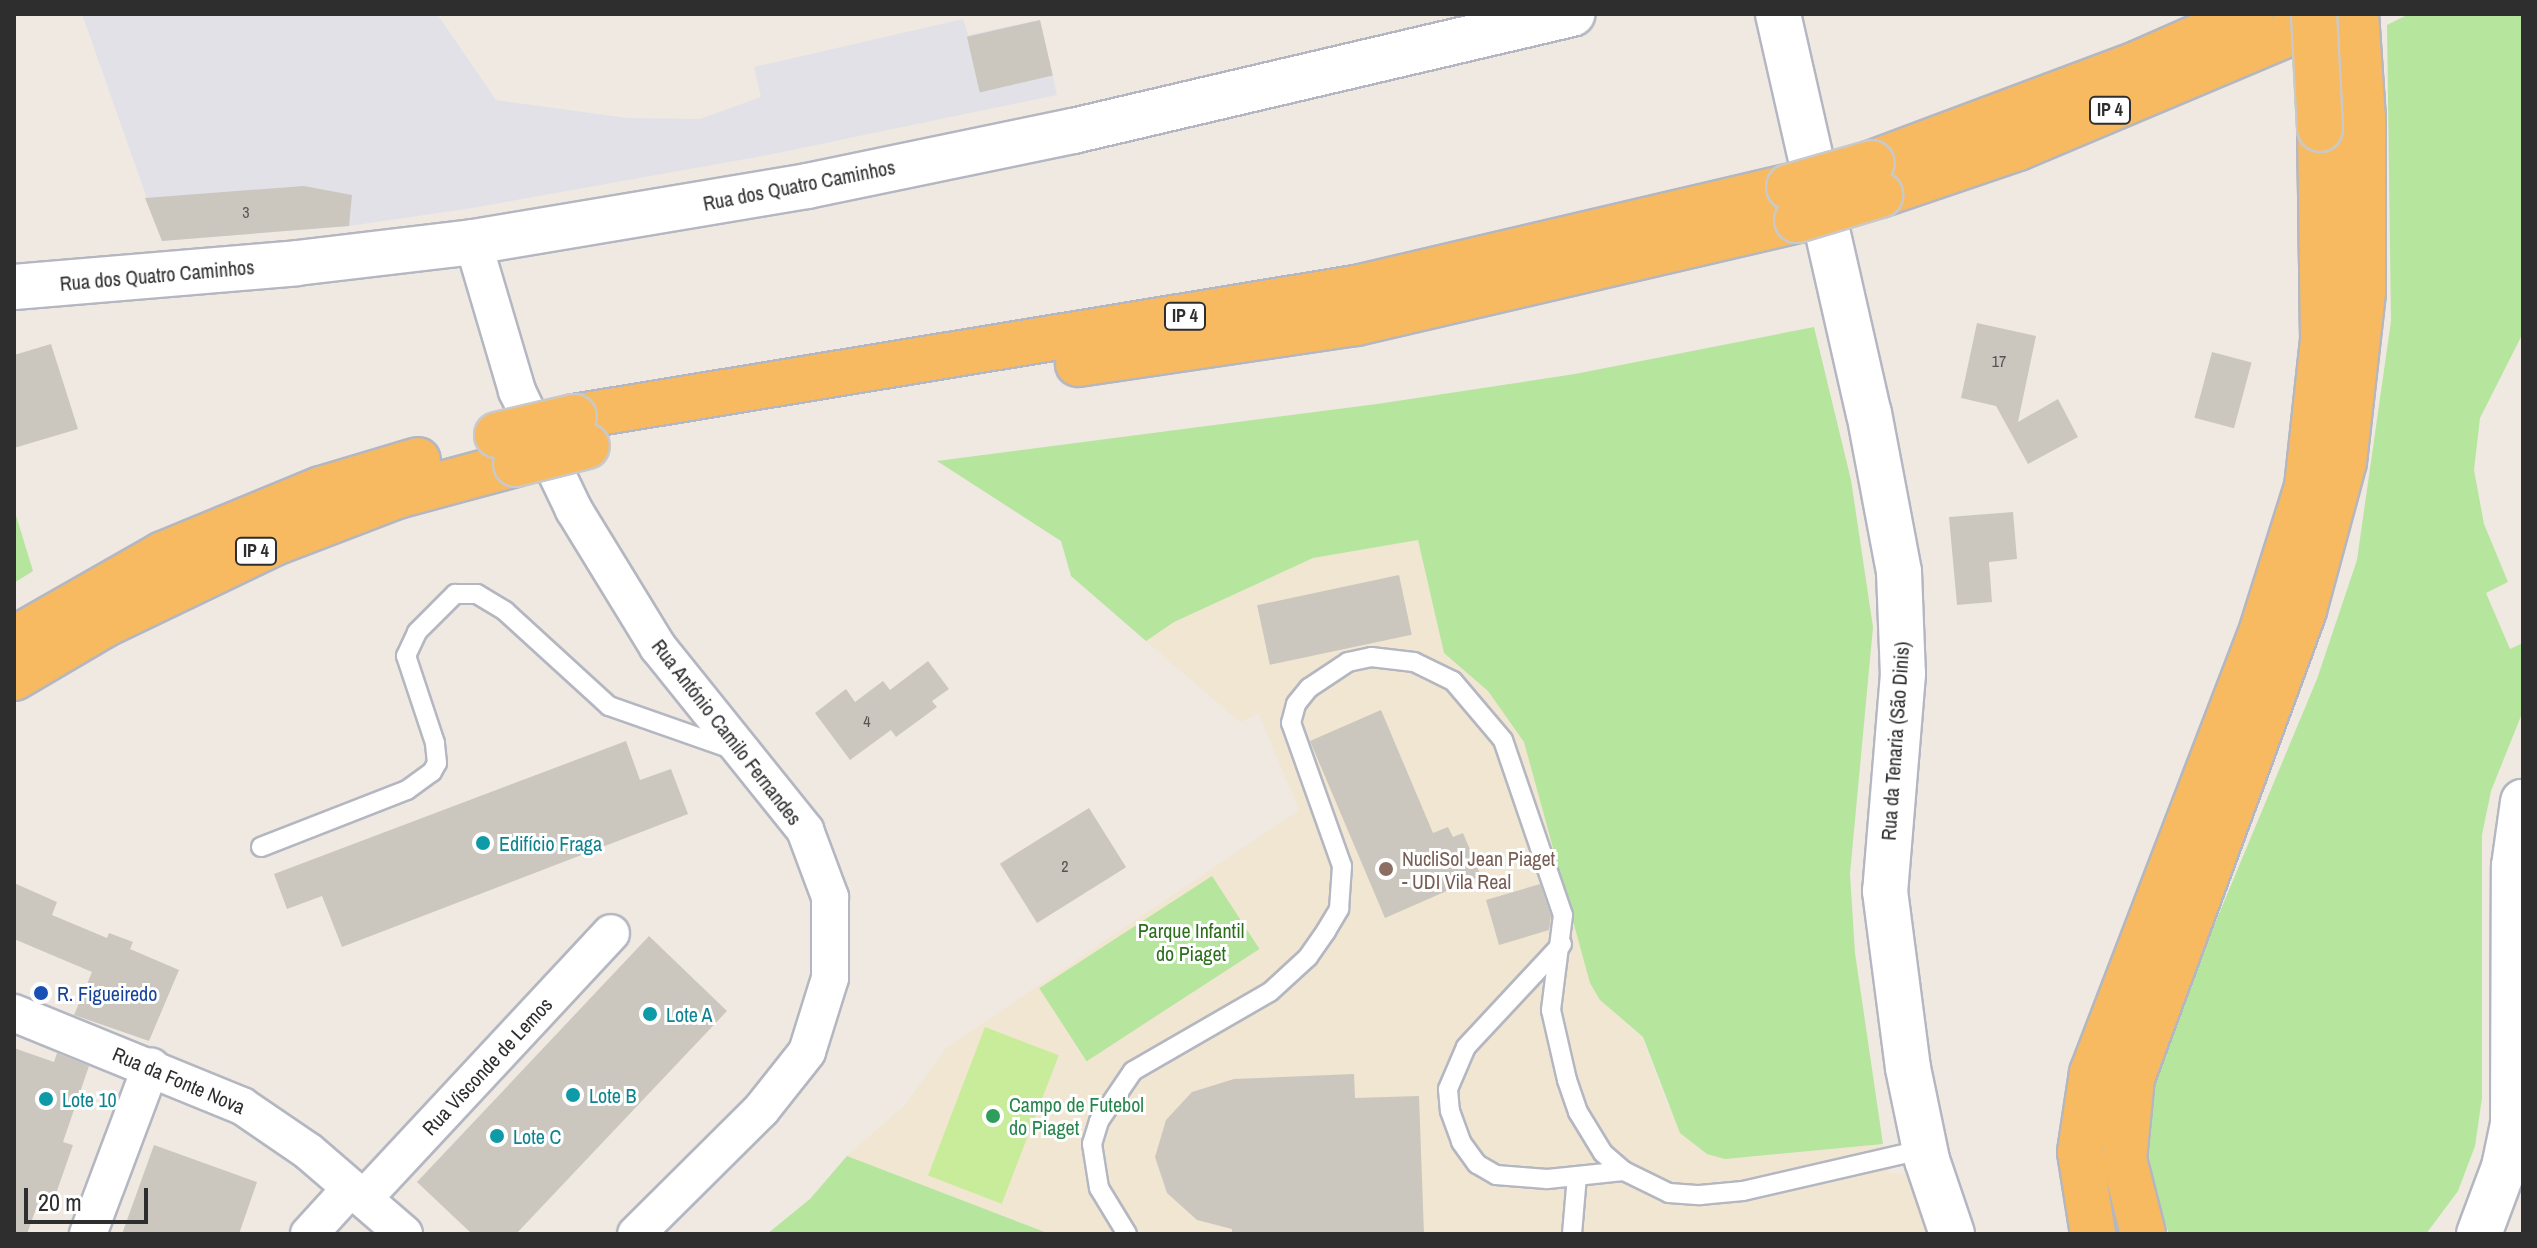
<!DOCTYPE html>
<html>
<head>
<meta charset="utf-8">
<style>
  body { margin:0 }
  #map { position:relative; width:2537px; height:1248px; overflow:hidden; background:#efe9e1; font-family:"Archivo Narrow",sans-serif }
  div>[style] { position:absolute }
  [style*='--x'] { left:calc(var(--x)*1px); top:calc(var(--y)*1px); width:calc(var(--w)*1px); rotate:calc(var(--a)*1deg) }
  .industrial>* { inset:0; background:#e3e1e8 }
  .education>* { inset:0; background:#f0e6d1 }
  .green>* { inset:0; background:#b6e59e; transform-origin:0 0 }
  .pitch>* { inset:0; background:#c9ec9a; transform-origin:0 0 }
  .building>* { inset:0; background:#cbc7bf; transform-origin:0 0 }
  .roads { filter:drop-shadow(2px 0 #b4b7c1) drop-shadow(-2px 0 #b4b7c1) drop-shadow(0 2px #b4b7c1) drop-shadow(0 -2px #b4b7c1) }
  .service>* { height:18px; margin:-9px; padding:0 9px; transform-origin:9px; border-radius:9px; background:#fff }
  .minor>* { height:36px; margin:-18px; padding:0 18px; transform-origin:18px; border-radius:18px; background:#fff }
  .tertiary>* { height:44px; margin:-22px; padding:0 22px; transform-origin:22px; border-radius:22px; background:#fff }
  .secondary>* { height:44px; margin:-22px; padding:0 22px; transform-origin:22px; border-radius:22px; background:#fff }
  .trunk>* { height:44px; margin:-22px; padding:0 22px; transform-origin:22px; border-radius:22px; background:#f8ba60 }
  .bridges { filter:drop-shadow(2px 0 #c9c9c9) drop-shadow(-2px 0 #c9c9c9) drop-shadow(0 2px #c9c9c9) drop-shadow(0 -2px #c9c9c9) }
  .trunk-bridge>* { height:44px; margin:-22px; padding:0 22px; transform-origin:22px; border-radius:22px; background:#f8ba60 }
  .dots>* { width:22px; height:22px; translate:-50% -50%; box-sizing:border-box; border:4px solid #fff; border-radius:50% }
  span { translate:-50% -50%; white-space:nowrap; text-align:center; line-height:1.15; -webkit-text-stroke:6px #fff; paint-order:stroke }
  .number-label { font-size:16px; color:#555452 }
  .number-label span { -webkit-text-stroke-width:0 }
  .shield-label span { padding:2px 6px; background:#fff; border:2px solid; border-radius:6px; -webkit-text-stroke-width:0 }
  .shield-label { font-size:18px; color:#2e2e2e; font-weight:700 }
  .street-label { font-size:20px; color:#2e2e2e }
  .culture-label { font-size:20px; color:#0d838f }
  .left { translate:0 -50%; text-align:left }
  .education-label { font-size:20px; color:#785e54 }
  .park-label { font-size:20px; color:#2c6e1b }
  .transit-label { font-size:20px; color:#164399 }
  .leisure-label { font-size:20px; color:#27864d }
  .frame { position:absolute; inset:0; border:16px solid #2e2e2e; pointer-events:none }
  .scale { position:absolute; left:24px; top:1188px; width:124px; height:36px; box-sizing:border-box; border:4px solid #2e2e2e; border-top:0; padding-left:10px; font-size:24px; line-height:28px; white-space:nowrap; color:#2e2e2e; -webkit-text-stroke:6px #fff; paint-order:stroke }
</style>
</head>
<body>
<div id="map">
  <div class="industrial">
    <div style="clip-path:polygon(82px 14px,437px 14px,496px 100px,627px 118px,700px 119px,761px 97px,754px 67px,963px 19px,968px 35px,1040px 20px,1057px 95px,768px 155px,466px 209px,349px 226px,162px 241px)"></div>
  </div>
  <div class="education">
    <div style="clip-path:polygon(1418px 540px,1444px 653px,1488px 691px,1524px 742px,1590px 983px,1614px 1013px,1642px 1037px,1667px 1104px,1752px 1157px,1883px 1144px,1889px 1173px,1910px 1174px,1931px 1234px,1050px 1234px,847px 1156px,906px 1104px,946px 1048px,1299px 810px,1259px 714px,1240px 722px,1146px 641px,1174px 622px,1313px 558px)"></div>
  </div>
  <div class="green">
    <div style="clip-path:polygon(2409px 14px,2523px 14px,2523px 333px,2480px 418px,2474px 470px,2484px 524px,2508px 582px,2486px 593px,2510px 649px,2523px 643px,2523px 711px,2491px 791px,2482px 835px,2482px 1098px,2475px 1146px,2458px 1191px,2426px 1234px,2169px 1234px,2147px 1174px,2149px 1112px,2163px 1048px,2317px 679px,2357px 560px,2391px 321px,2387px 25px)"></div>
    <div style="clip-path:polygon(1814px 327px,1851px 480px,1873px 627px,1850px 874px,1855px 953px,1883px 1144px,1725px 1159px,1707px 1154px,1680px 1133px,1643px 1037px,1600px 1000px,1590px 983px,1524px 742px,1488px 691px,1444px 653px,1418px 540px,1313px 558px,1174px 622px,1146px 641px,1071px 576px,1061px 541px,937px 461px,1377px 404px,1575px 374px)"></div>
    <div style="clip-path:polygon(14px 509px,33px 571px,14px 583px)"></div>
    <div style="left:1212px;top:876px;width:87px;height:206px;rotate:57deg"></div>
    <div style="clip-path:polygon(847px 1156px,1050px 1234px,767px 1234px,810px 1199px)"></div>
  </div>
  <div class="pitch">
    <div style="left:985px;top:1027px;width:79px;height:159px;rotate:21deg"></div>
  </div>
  <div class="building">
    <div style="left:1040px;top:20px;width:57px;height:75px;rotate:77deg"></div>
    <div style="clip-path:polygon(304px 186px,352px 195px,349px 226px,162px 241px,145px 198px)"></div>
    <div style="clip-path:polygon(1977px 323px,2036px 336px,2018px 422px,2058px 399px,2078px 437px,2028px 464px,1996px 406px,1961px 398px)"></div>
    <div style="clip-path:polygon(51px 344px,78px 429px,14px 448px,14px 355px)"></div>
    <div style="left:2212px;top:352px;width:41px;height:68px;rotate:15deg"></div>
    <div style="clip-path:polygon(2013px 512px,2017px 559px,1989px 562px,1992px 602px,1957px 605px,1949px 517px)"></div>
    <div style="left:1399px;top:575px;width:61px;height:145px;rotate:78deg"></div>
    <div style="clip-path:polygon(928px 661px,949px 689px,932px 701px,937px 707px,896px 737px,891px 730px,850px 760px,815px 713px,846px 689px,855px 702px,883px 681px,890px 690px)"></div>
    <div style="clip-path:polygon(1381px 710px,1433px 833px,1448px 827px,1453px 837px,1463px 833px,1481px 876px,1385px 918px,1310px 741px)"></div>
    <div style="clip-path:polygon(626px 741px,640px 780px,671px 769px,688px 814px,342px 947px,322px 896px,287px 909px,274px 874px)"></div>
    <div style="left:1089px;top:808px;width:70px;height:105px;rotate:58deg"></div>
    <div style="clip-path:polygon(14px 883px,57px 902px,52px 915px,107px 938px,109px 933px,133px 942px,130px 949px,179px 970px,149px 1041px,74px 1015px,92px 972px,14px 939px)"></div>
    <div style="clip-path:polygon(1540px 884px,1551px 916px,1549px 930px,1499px 945px,1486px 900px)"></div>
    <div style="clip-path:polygon(649px 936px,727px 1011px,516px 1234px,472px 1234px,417px 1182px)"></div>
    <div style="clip-path:polygon(14px 1048px,54px 1062px,57px 1053px,89px 1066px,63px 1142px,73px 1145px,52px 1205px,39px 1200px,27px 1234px,14px 1234px)"></div>
    <div style="clip-path:polygon(1354px 1074px,1355px 1098px,1419px 1096px,1424px 1234px,1232px 1234px,1232px 1229px,1197px 1220px,1167px 1193px,1155px 1157px,1166px 1120px,1192px 1092px,1234px 1079px)"></div>
    <div style="clip-path:polygon(154px 1145px,257px 1182px,239px 1234px,122px 1234px)"></div>
  </div>
  <div class="roads">
    <div class="service">
      <div style="--x:261;--y:847;--w:157;--a:-21.3"></div>
      <div style="--x:407;--y:790;--w:31;--a:-36"></div>
      <div style="--x:432;--y:772;--w:10;--a:-61"></div>
      <div style="--x:437;--y:763;--w:20;--a:-96"></div>
      <div style="--x:435;--y:743;--w:92;--a:-108.4"></div>
      <div style="--x:406;--y:656;--w:26;--a:-65"></div>
      <div style="--x:417;--y:632;--w:54;--a:-45"></div>
      <div style="--x:455;--y:594;--w:22;--a:0"></div>
      <div style="--x:477;--y:594;--w:33;--a:31"></div>
      <div style="--x:505;--y:611;--w:141;--a:42.4"></div>
      <div style="--x:609;--y:706;--w:130;--a:19.3"></div>
      <div style="--x:1562;--y:944;--w:141;--a:133"></div>
      <div style="--x:1466;--y:1047;--w:46;--a:113.2"></div>
      <div style="--x:1448;--y:1089;--w:22;--a:85"></div>
      <div style="--x:1450;--y:1111;--w:33;--a:70"></div>
      <div style="--x:1461;--y:1142;--w:27;--a:54"></div>
      <div style="--x:1477;--y:1164;--w:22;--a:30"></div>
      <div style="--x:1496;--y:1175;--w:51;--a:4.5"></div>
      <div style="--x:1547;--y:1179;--w:77;--a:-5.9"></div>
      <div style="--x:1127;--y:1234;--w:54;--a:-121.3"></div>
      <div style="--x:1099;--y:1188;--w:45;--a:-99"></div>
      <div style="--x:1092;--y:1144;--w:24;--a:-73"></div>
      <div style="--x:1099;--y:1121;--w:60;--a:-55.8"></div>
      <div style="--x:1133;--y:1071;--w:158;--a:-30"></div>
      <div style="--x:1270;--y:992;--w:52;--a:-42.6"></div>
      <div style="--x:1308;--y:957;--w:32;--a:-55"></div>
      <div style="--x:1326;--y:931;--w:26;--a:-59"></div>
      <div style="--x:1339;--y:909;--w:43;--a:-86"></div>
      <div style="--x:1342;--y:866;--w:152;--a:-109.6"></div>
      <div style="--x:1291;--y:723;--w:20;--a:-75"></div>
      <div style="--x:1296;--y:704;--w:21;--a:-51"></div>
      <div style="--x:1309;--y:688;--w:47;--a:-33.7"></div>
      <div style="--x:1348;--y:662;--w:24;--a:-12"></div>
      <div style="--x:1371;--y:657;--w:43;--a:6.6"></div>
      <div style="--x:1414;--y:662;--w:43;--a:26"></div>
      <div style="--x:1453;--y:681;--w:77;--a:49.7"></div>
      <div style="--x:1503;--y:740;--w:185;--a:71.1"></div>
      <div style="--x:1563;--y:915;--w:96;--a:97.2"></div>
      <div style="--x:1551;--y:1010;--w:72;--a:77.1"></div>
      <div style="--x:1567;--y:1080;--w:34;--a:71"></div>
      <div style="--x:1578;--y:1112;--w:48;--a:58.6"></div>
      <div style="--x:1603;--y:1153;--w:28;--a:41"></div>
      <div style="--x:1624;--y:1171;--w:50;--a:26.1"></div>
      <div style="--x:1669;--y:1193;--w:31;--a:4"></div>
      <div style="--x:1700;--y:1195;--w:43;--a:-5.3"></div>
      <div style="--x:1743;--y:1191;--w:187;--a:-13"></div>
      <div style="--x:1572;--y:1234;--w:58;--a:-85.1"></div>
    </div>
    <div class="minor">
      <div style="--x:473;--y:242;--w:155;--a:73.5"></div>
      <div style="--x:517;--y:391;--w:132;--a:64.4"></div>
      <div style="--x:574;--y:510;--w:161;--a:58.5"></div>
      <div style="--x:658;--y:647;--w:235;--a:51.2"></div>
      <div style="--x:805;--y:830;--w:72;--a:69.5"></div>
      <div style="--x:830;--y:897;--w:81;--a:90"></div>
      <div style="--x:830;--y:978;--w:77;--a:107.3"></div>
      <div style="--x:807;--y:1052;--w:74;--a:128.4"></div>
      <div style="--x:761;--y:1110;--w:176;--a:135.2"></div>
      <div style="--x:14;--y:1013;--w:246;--a:22.2"></div>
      <div style="--x:242;--y:1106;--w:80;--a:34.3"></div>
      <div style="--x:308;--y:1151;--w:127;--a:40.8"></div>
      <div style="--x:364;--y:1198;--w:362;--a:-47"></div>
      <div style="--x:88;--y:1234;--w:179;--a:-69.4"></div>
      <div style="--x:309;--y:1234;--w:62;--a:-47.6"></div>
    </div>
    <div class="tertiary">
      <div style="--x:1778;--y:14;--w:409;--a:77.2"></div>
      <div style="--x:1869;--y:413;--w:162;--a:79.3"></div>
      <div style="--x:1899;--y:572;--w:102;--a:87.8"></div>
      <div style="--x:1903;--y:674;--w:218;--a:94.7"></div>
      <div style="--x:1885;--y:891;--w:178;--a:82.6"></div>
      <div style="--x:1908;--y:1068;--w:94;--a:78.3"></div>
      <div style="--x:1927;--y:1160;--w:78;--a:71.3"></div>
      <div style="--x:14;--y:287;--w:284;--a:-4.8"></div>
      <div style="--x:297;--y:263;--w:177;--a:-6.8"></div>
      <div style="--x:473;--y:242;--w:339;--a:-9.5"></div>
      <div style="--x:807;--y:186;--w:272;--a:-11.7"></div>
      <div style="--x:1073;--y:131;--w:513;--a:-13.2"></div>
    </div>
    <div class="secondary">
      <div style="--x:2479;--y:1234;--w:72;--a:-69.5"></div>
      <div style="--x:2504;--y:1167;--w:44;--a:-78.2"></div>
      <div style="--x:2513;--y:1124;--w:258;--a:-89.8"></div>
      <div style="--x:2514;--y:866;--w:65;--a:-82"></div>
    </div>
    <div class="trunk">
      <div style="--x:1872;--y:163;--w:285;--a:-20.5"></div>
      <div style="--x:2139;--y:63;--w:121;--a:-23.8"></div>
      <div style="--x:1880;--y:195;--w:146;--a:-18.8"></div>
      <div style="--x:2018;--y:148;--w:344;--a:-22.9"></div>
      <div style="--x:1078;--y:364;--w:281;--a:-8.4"></div>
      <div style="--x:1356;--y:323;--w:453;--a:-13.1"></div>
      <div style="--x:574;--y:417;--w:798;--a:-9.38"></div>
      <div style="--x:1361;--y:287;--w:440;--a:-13.2"></div>
      <div style="--x:14;--y:639;--w:172;--a:-29.7"></div>
      <div style="--x:163;--y:554;--w:171;--a:-22.4"></div>
      <div style="--x:321;--y:489;--w:101;--a:-16.6"></div>
      <div style="--x:14;--y:678;--w:104;--a:-30.5"></div>
      <div style="--x:104;--y:625;--w:187;--a:-25.7"></div>
      <div style="--x:272;--y:544;--w:134;--a:-21"></div>
      <div style="--x:397;--y:496;--w:123;--a:-15.1"></div>
      <div style="--x:2093;--y:1234;--w:83;--a:-99"></div>
      <div style="--x:2080;--y:1152;--w:80;--a:-81.4"></div>
      <div style="--x:2092;--y:1073;--w:465;--a:-69"></div>
      <div style="--x:2259;--y:639;--w:159;--a:-72.5"></div>
      <div style="--x:2307;--y:487;--w:149;--a:-83.8"></div>
      <div style="--x:2323;--y:339;--w:210;--a:-90.8"></div>
      <div style="--x:2143;--y:1234;--w:77;--a:-104.2"></div>
      <div style="--x:2124;--y:1159;--w:81;--a:-84.4"></div>
      <div style="--x:2132;--y:1078;--w:499;--a:-69.8"></div>
      <div style="--x:2304;--y:610;--w:153;--a:-74.9"></div>
      <div style="--x:2344;--y:462;--w:171;--a:-83.6"></div>
      <div style="--x:2363;--y:292;--w:173;--a:-90"></div>
      <div style="--x:2363;--y:119;--w:105;--a:-93.8"></div>
    </div>
  </div>
  <div class="bridges">
    <div class="trunk-bridge">
      <div style="--x:2314;--y:14;--w:115;--a:87"></div>
      <div style="--x:1789;--y:187;--w:86;--a:-16.1"></div>
      <div style="--x:1797;--y:220;--w:87;--a:-16.8"></div>
      <div style="--x:497;--y:435;--w:79;--a:-13.2"></div>
      <div style="--x:516;--y:464;--w:73;--a:-14.2"></div>
    </div>
  </div>
  <div class="dots">
    <div style="left:483px;top:843px;background:#0f9aa8"></div>
    <div style="left:1386px;top:869px;background:#8d6e63"></div>
    <div style="left:41px;top:993px;background:#1a4fb4"></div>
    <div style="left:650px;top:1014px;background:#0f9aa8"></div>
    <div style="left:573px;top:1095px;background:#0f9aa8"></div>
    <div style="left:46px;top:1099px;background:#0f9aa8"></div>
    <div style="left:993px;top:1116px;background:#2e9e5b"></div>
    <div style="left:497px;top:1136px;background:#0f9aa8"></div>
  </div>
  <div class="number-label">
    <span style="left:246px;top:212px">3</span>
    <span style="left:1999px;top:361px">17</span>
    <span style="left:867px;top:721px">4</span>
    <span style="left:1065px;top:866px">2</span>
  </div>
  <div class="shield-label">
    <span style="left:2110px;top:110px">IP 4</span>
    <span style="left:1185px;top:316px">IP 4</span>
    <span style="left:256px;top:551px">IP 4</span>
  </div>
  <div class="street-label">
    <span style="left:799px;top:185px;rotate:-11deg">Rua dos Quatro Caminhos</span>
    <span style="left:157px;top:275px;rotate:-5deg">Rua dos Quatro Caminhos</span>
    <span style="left:727px;top:732px;rotate:52deg">Rua António Camilo Fernandes</span>
    <span style="left:1895px;top:741px;rotate:-86deg">Rua da Tenaria (São Dinis)</span>
    <span style="left:487px;top:1066px;rotate:-47deg">Rua Visconde de Lemos</span>
    <span style="left:179px;top:1080px;rotate:23deg">Rua da Fonte Nova</span>
  </div>
  <div class="culture-label">
    <span class="left" style="left:499px;top:843px">Edifício Fraga</span>
    <span class="left" style="left:666px;top:1014px">Lote A</span>
    <span class="left" style="left:589px;top:1095px">Lote B</span>
    <span class="left" style="left:62px;top:1099px">Lote 10</span>
    <span class="left" style="left:513px;top:1136px">Lote C</span>
  </div>
  <div class="education-label">
    <span class="left" style="left:1402px;top:870px">NucliSol Jean Piaget<br>- UDI Vila Real</span>
  </div>
  <div class="park-label">
    <span style="left:1191px;top:942px">Parque Infantil<br>do Piaget</span>
  </div>
  <div class="transit-label">
    <span class="left" style="left:57px;top:993px">R. Figueiredo</span>
  </div>
  <div class="leisure-label">
    <span class="left" style="left:1009px;top:1116px">Campo de Futebol<br>do Piaget</span>
  </div>
  <div class="frame"></div>
  <div class="scale">20 m</div>
</div>
</body>
</html>
